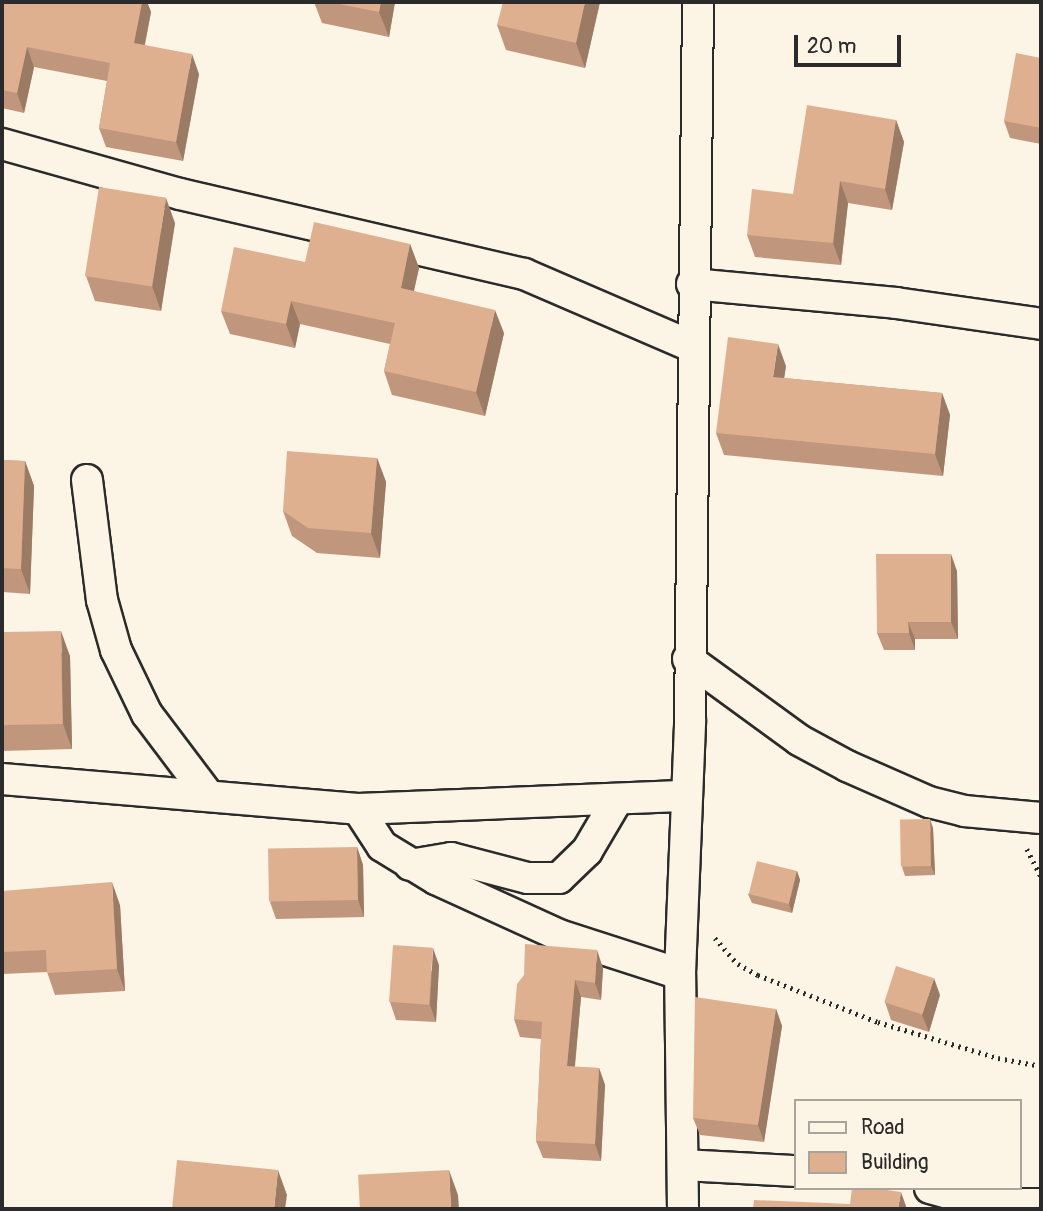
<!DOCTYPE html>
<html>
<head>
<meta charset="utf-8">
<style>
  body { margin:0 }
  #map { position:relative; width:1043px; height:1211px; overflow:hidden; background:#fcf5e5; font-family:Pangolin,sans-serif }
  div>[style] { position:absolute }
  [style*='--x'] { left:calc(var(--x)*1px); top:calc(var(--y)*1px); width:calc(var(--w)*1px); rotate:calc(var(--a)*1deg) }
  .path>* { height:4.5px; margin-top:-2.25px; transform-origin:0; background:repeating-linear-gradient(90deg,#2b2b2b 0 2px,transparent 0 7px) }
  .roads { filter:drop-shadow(2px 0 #2b2b2b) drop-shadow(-2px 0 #2b2b2b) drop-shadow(0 2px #2b2b2b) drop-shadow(0 -2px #2b2b2b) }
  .street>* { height:30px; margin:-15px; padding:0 15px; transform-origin:15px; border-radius:15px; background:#fcf5e5 }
  .wall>* { inset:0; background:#c0977c }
  .shaded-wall>* { inset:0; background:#9c7b65 }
  .building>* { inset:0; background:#dfb090; transform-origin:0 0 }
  span { translate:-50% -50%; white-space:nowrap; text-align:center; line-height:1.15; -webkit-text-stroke:7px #fcf5e5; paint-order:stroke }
  .frame { position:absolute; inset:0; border:4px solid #2b2b2b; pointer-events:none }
  .legend { position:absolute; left:794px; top:1099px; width:228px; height:91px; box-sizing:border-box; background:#fcf5e5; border:2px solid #a8a49b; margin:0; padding:9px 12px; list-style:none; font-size:21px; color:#2b2b2b }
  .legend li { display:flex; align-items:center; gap:14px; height:35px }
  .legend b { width:35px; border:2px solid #a8a49b }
  .scale { position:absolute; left:794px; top:35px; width:107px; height:32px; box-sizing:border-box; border:4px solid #2b2b2b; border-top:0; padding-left:9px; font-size:21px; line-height:24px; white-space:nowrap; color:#2b2b2b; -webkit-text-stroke:5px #fcf5e5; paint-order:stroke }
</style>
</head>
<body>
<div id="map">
  <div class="path">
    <div style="--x:1027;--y:849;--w:31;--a:63"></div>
    <div style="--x:715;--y:938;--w:35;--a:49"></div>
    <div style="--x:738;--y:964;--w:23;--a:29"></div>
    <div style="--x:758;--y:975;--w:129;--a:21.4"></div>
    <div style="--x:878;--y:1022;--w:125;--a:16.7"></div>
    <div style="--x:998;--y:1058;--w:44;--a:10.5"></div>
  </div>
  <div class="roads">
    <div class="street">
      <div style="--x:2;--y:144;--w:185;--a:15.7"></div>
      <div style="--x:180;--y:194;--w:353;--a:13.1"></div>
      <div style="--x:524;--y:274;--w:182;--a:23.3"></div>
      <div style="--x:692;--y:284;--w:205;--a:5.3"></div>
      <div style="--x:896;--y:303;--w:147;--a:8.2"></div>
      <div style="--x:87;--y:480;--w:121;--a:82.9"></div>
      <div style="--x:102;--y:600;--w:52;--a:74.4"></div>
      <div style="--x:116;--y:650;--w:71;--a:64.2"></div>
      <div style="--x:147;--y:714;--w:101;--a:53"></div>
      <div style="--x:688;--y:659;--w:137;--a:36.1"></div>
      <div style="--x:799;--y:740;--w:55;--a:28.4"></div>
      <div style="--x:847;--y:766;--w:90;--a:23.7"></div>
      <div style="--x:929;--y:802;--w:36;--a:14"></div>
      <div style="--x:964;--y:811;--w:77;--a:5.2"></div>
      <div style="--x:2;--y:779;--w:357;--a:4.8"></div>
      <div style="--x:358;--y:809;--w:329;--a:-2.3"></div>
      <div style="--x:358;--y:809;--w:44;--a:57"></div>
      <div style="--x:382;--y:846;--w:63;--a:31.4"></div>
      <div style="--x:436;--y:879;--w:135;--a:24.5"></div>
      <div style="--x:559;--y:935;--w:127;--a:17.9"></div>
      <div style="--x:410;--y:865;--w:42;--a:-9.7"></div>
      <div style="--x:451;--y:858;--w:79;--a:14.7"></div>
      <div style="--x:527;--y:878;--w:32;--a:0"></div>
      <div style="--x:559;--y:878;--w:39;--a:-44"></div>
      <div style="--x:587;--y:851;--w:59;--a:-59.5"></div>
      <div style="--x:684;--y:1165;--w:112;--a:3.1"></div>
      <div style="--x:930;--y:1188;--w:60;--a:15.4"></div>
      <div style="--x:988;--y:1204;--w:53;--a:0"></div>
      <div style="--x:683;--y:1209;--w:235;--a:-90.7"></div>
      <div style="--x:680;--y:974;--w:254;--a:-87.7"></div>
      <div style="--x:690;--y:720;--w:718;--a:-89.36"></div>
    </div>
  </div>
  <div class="wall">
    <div style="clip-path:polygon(2px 2px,147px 2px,151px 12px,145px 45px,199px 74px,183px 161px,106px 147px,99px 128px,107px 81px,34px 67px,24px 113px,2px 108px)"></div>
    <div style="clip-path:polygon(314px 2px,395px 2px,389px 37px,322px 23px)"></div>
    <div style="clip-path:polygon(600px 2px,585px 68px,506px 50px,497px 25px)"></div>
    <div style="clip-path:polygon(1041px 58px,1041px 144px,1010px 138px,1004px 121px)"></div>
    <div style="clip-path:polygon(896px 120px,904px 142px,892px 210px,848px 203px,841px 265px,755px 257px,747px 235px,793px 194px)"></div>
    <div style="clip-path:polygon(175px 223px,161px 311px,95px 301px,86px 276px)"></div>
    <div style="clip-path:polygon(410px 244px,419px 268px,414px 291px,504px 333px,485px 416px,392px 395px,384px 371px,390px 344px,300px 324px,295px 348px,230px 334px,221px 311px,305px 262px)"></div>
    <div style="clip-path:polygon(786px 366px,784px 378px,942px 393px,950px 415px,943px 476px,724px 455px,716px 433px)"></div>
    <div style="clip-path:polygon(377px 458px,386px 482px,380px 558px,317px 553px,292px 536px,283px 511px)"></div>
    <div style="clip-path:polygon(2px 460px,25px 461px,34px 486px,30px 594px,2px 592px)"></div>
    <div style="clip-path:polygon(957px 571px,958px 639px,915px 639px,915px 650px,884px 650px,877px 633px)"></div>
    <div style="clip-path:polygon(2px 632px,70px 656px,72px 749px,2px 751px)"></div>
    <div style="clip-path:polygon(933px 828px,935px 875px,905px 876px,902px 867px)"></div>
    <div style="clip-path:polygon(357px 847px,363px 865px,364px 917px,276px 919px,270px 902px)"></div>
    <div style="clip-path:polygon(797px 871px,800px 880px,792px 913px,752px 903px,748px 894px)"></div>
    <div style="clip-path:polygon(2px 891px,120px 905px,125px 991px,55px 995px,47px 972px,2px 974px)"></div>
    <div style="clip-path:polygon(439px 965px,436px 1022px,396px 1020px,390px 1002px)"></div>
    <div style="clip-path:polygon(603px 968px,601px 1000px,581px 997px,575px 1067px,599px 1068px,605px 1085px,601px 1161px,543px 1158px,536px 1141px,541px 1039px,520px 1037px,514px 1019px,524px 975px)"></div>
    <div style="clip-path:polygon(940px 995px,929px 1032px,891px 1020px,885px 1002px)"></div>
    <div style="clip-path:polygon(776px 1009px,782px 1026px,764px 1142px,700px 1135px,693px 1118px)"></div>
  </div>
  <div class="shaded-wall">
    <div style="clip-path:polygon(142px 2px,147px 2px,151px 12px,141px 62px,134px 43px)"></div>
    <div style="clip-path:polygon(381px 2px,395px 2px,389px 37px,379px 12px)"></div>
    <div style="clip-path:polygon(585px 2px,600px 2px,585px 68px,576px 43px)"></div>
    <div style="clip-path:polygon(27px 47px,34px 67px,24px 113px,17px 93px)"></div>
    <div style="clip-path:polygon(192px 54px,199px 74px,183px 161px,176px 142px)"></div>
    <div style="clip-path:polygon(896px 120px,904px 142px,892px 210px,885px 189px)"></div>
    <div style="clip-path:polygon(840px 181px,848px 203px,841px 265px,833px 243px)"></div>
    <div style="clip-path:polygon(166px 198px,175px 223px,161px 311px,152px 286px)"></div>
    <div style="clip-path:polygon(410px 244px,419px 268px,409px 312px,401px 288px)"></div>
    <div style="clip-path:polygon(291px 301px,300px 324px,295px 348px,286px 324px)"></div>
    <div style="clip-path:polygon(495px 310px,504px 333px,485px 416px,476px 392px)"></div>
    <div style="clip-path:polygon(778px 344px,786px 366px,781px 399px,773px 377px)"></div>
    <div style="clip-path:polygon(942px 393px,950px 415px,943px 476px,935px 454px)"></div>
    <div style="clip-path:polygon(377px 458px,386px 482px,380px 558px,371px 533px)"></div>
    <div style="clip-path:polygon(25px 461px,34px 486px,30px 594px,21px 569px)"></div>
    <div style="clip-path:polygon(951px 554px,957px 571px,958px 639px,951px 622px)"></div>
    <div style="clip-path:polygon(908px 622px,915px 639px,915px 650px,909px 633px)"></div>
    <div style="clip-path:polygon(61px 631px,70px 656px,72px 749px,63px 724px)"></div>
    <div style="clip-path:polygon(930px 819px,933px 828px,935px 875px,931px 866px)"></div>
    <div style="clip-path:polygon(357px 847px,363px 865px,364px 917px,358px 900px)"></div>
    <div style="clip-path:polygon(797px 871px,800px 880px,792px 913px,789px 904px)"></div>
    <div style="clip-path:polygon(112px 882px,120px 905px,125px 991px,117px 969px)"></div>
    <div style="clip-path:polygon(433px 948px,439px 965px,436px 1022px,430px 1005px)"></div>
    <div style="clip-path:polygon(597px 950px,603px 968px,601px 1000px,595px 983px)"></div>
    <div style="clip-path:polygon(934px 978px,940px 995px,929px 1032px,922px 1015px)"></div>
    <div style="clip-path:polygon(575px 980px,581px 997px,573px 1084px,567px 1066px)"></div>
    <div style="clip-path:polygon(776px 1009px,782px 1026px,764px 1142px,758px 1125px)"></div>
    <div style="clip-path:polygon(599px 1068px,605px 1085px,601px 1161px,595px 1144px)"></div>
    <div style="clip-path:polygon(278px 1170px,287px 1195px,285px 1209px,274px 1209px)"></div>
    <div style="clip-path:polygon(449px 1170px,458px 1195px,459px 1209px,451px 1209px)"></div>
    <div style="clip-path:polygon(901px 1192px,907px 1209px,898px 1209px)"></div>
  </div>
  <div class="building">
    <div style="clip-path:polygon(2px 2px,142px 2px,134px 43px,192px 54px,176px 142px,99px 128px,110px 63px,27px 47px,17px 93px,2px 90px)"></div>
    <div style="clip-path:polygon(329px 2px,381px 2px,379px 12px)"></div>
    <div style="clip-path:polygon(503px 2px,585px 2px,576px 43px,497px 25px)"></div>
    <div style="clip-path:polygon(1016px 53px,1041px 58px,1041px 128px,1004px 121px)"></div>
    <div style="clip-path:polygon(807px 105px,896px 120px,885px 189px,840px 181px,833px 243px,747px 235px,752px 189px,793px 194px)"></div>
    <div style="left:99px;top:187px;width:68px;height:90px;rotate:9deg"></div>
    <div style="clip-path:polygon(314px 222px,410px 244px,401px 288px,495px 310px,476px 392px,384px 371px,395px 323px,291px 301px,286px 324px,221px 311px,234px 247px,305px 262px)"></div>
    <div style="clip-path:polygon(728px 337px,778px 344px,773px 377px,942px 393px,935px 454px,716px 433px)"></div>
    <div style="clip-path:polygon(287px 451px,377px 458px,371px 533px,308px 528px,283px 511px)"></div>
    <div style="clip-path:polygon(2px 460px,25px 461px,21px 569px,2px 568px)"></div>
    <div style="clip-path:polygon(876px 554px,951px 554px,951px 622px,908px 622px,909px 633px,877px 633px)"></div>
    <div style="left:61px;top:631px;width:93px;height:59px;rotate:89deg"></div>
    <div style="left:930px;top:819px;width:47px;height:30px;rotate:89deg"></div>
    <div style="left:357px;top:847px;width:53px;height:89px;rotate:89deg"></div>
    <div style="left:757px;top:861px;width:41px;height:34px;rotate:14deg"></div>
    <div style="clip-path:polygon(112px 882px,117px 969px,47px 973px,46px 950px,2px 952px,2px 891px)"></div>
    <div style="clip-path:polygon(525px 944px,597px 950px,595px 983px,575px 980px,567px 1066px,599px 1068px,595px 1144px,536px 1141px,542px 1022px,514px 1019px,517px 984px,524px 975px)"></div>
    <div style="left:393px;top:945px;width:40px;height:57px;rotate:4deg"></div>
    <div style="left:896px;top:966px;width:40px;height:38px;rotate:18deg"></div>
    <div style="clip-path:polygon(695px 997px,776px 1009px,758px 1125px,693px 1118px)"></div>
    <div style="clip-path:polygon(177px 1160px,278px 1170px,274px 1209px,172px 1209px)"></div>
    <div style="left:449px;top:1170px;width:39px;height:91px;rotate:87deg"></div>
    <div style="clip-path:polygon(852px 1188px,872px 1188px,901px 1192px,898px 1209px,753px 1209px,754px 1200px,850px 1204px)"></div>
  </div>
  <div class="frame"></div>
  <ul class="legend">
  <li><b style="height:9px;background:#fcf5e5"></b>Road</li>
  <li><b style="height:19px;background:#dfb090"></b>Building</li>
  </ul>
  <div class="scale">20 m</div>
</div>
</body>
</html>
